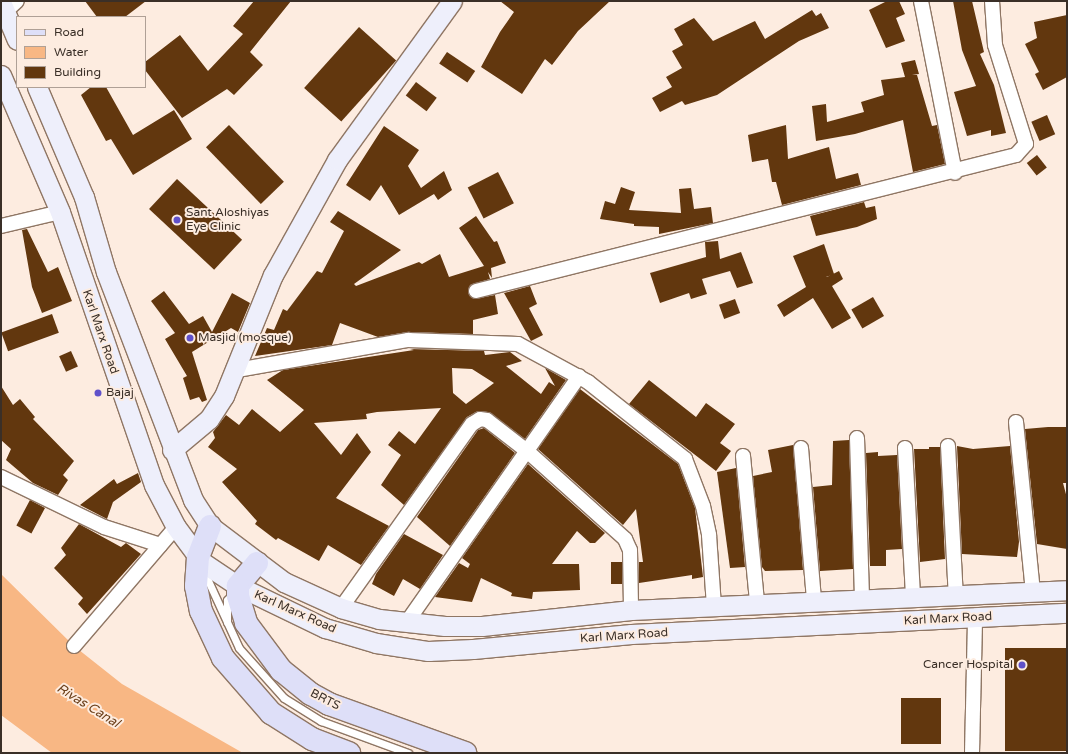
<!DOCTYPE html>
<html>
<head>
<meta charset="utf-8">
<style>
  body { margin:0 }
  #map { position:relative; width:1068px; height:754px; overflow:hidden; background:#fdece0; font-family:"Varela Round",sans-serif }
  div>[style] { position:absolute }
  [style*='--x'] { left:calc(var(--x)*1px); top:calc(var(--y)*1px); width:calc(var(--w)*1px); rotate:calc(var(--a)*1deg) }
  .water>* { inset:0; background:#f8b784 }
  .building>* { inset:0; background:#62370e; transform-origin:0 0 }
  .roads { filter:drop-shadow(1px 0 #8f7664) drop-shadow(-1px 0 #8f7664) drop-shadow(0 1px #8f7664) drop-shadow(0 -1px #8f7664) }
  .lane>* { height:7px; margin:-3.5px; padding:0 3.5px; transform-origin:3.5px; border-radius:3.5px; background:#fff }
  .street>* { height:14px; margin:-7px; padding:0 7px; transform-origin:7px; border-radius:7px; background:#fff }
  .secondary>* { height:19px; margin:-9.5px; padding:0 9.5px; transform-origin:9.5px; border-radius:9.5px; background:#eeeffb }
  .primary>* { height:22px; margin:-11px; padding:0 11px; transform-origin:11px; border-radius:11px; background:#dedff8 }
  .dots>* { width:11px; height:11px; translate:-50% -50%; box-sizing:border-box; border:2px solid #fdece0; border-radius:50% }
  span { translate:-50% -50%; white-space:nowrap; text-align:center; line-height:1.15; -webkit-text-stroke:4px #fdece0; paint-order:stroke }
  .poi-label { font-size:12px; color:#3a2f27 }
  .left { translate:0 -50%; text-align:left }
  .right { translate:-100% -50%; text-align:right }
  .street-label { font-size:12px; color:#3a2f27 }
  .water-label { font-size:13px; color:#6c401b; font-style:italic }
  .frame { position:absolute; inset:0; border:2px solid #3a2f27; pointer-events:none }
  .legend { position:absolute; left:16px; top:16px; width:130px; height:72px; box-sizing:border-box; background:#fdece0; border:1px solid #afa096; margin:0; padding:5px 7px; list-style:none; font-size:12px; color:#3a2f27 }
  .legend li { display:flex; align-items:center; gap:8px; height:20px }
  .legend b { width:20px; border:1px solid #afa096 }
</style>
</head>
<body>
<div id="map">
  <div class="water">
    <div style="clip-path:polygon(1px 574px,74px 646px,122px 684px,243px 753px,52px 753px,1px 715px)"></div>
  </div>
  <div class="building">
    <div style="clip-path:polygon(85px 1px,146px 1px,125px 17px,97px 17px)"></div>
    <div style="clip-path:polygon(254px 1px,291px 1px,250px 52px,263px 65px,234px 95px,227px 89px,182px 118px,145px 70px,145px 62px,180px 35px,208px 71px,243px 34px,233px 26px)"></div>
    <div style="clip-path:polygon(500px 1px,610px 1px,578px 31px,552px 65px,545px 59px,522px 94px,481px 67px,500px 32px,514px 12px)"></div>
    <div style="clip-path:polygon(887px 1px,899px 1px,905px 14px,896px 18px,905px 41px,886px 48px,869px 10px)"></div>
    <div style="clip-path:polygon(953px 1px,972px 1px,984px 52px,980px 54px,994px 85px,1006px 133px,991px 136px,991px 130px,967px 136px,954px 92px,976px 86px,962px 50px)"></div>
    <div style="clip-path:polygon(812px 10px,816px 16px,821px 13px,829px 28px,799px 41px,717px 95px,685px 105px,682px 101px,660px 112px,652px 98px,672px 87px,666px 77px,682px 68px,672px 51px,683px 45px,674px 29px,694px 18px,713px 41px,755px 21px,765px 39px)"></div>
    <div style="clip-path:polygon(1067px 15px,1067px 77px,1043px 90px,1035px 74px,1039px 72px,1025px 44px,1037px 38px,1034px 22px)"></div>
    <div style="left:359px;top:27px;width:50px;height:82px;rotate:42deg"></div>
    <div style="left:447px;top:52px;width:34px;height:14px;rotate:34deg"></div>
    <div style="clip-path:polygon(915px 60px,919px 74px,912px 75px,917px 75px,932px 126px,937px 125px,945px 164px,913px 172px,903px 120px,855px 134px,816px 141px,812px 106px,826px 104px,827px 122px,864px 112px,861px 102px,884px 95px,881px 80px,905px 77px,901px 63px)"></div>
    <div style="left:416px;top:82px;width:26px;height:17px;rotate:37deg"></div>
    <div style="clip-path:polygon(91px 87px,106px 87px,133px 135px,174px 110px,192px 139px,133px 175px,111px 139px,106px 141px,81px 95px)"></div>
    <div style="left:1047px;top:115px;width:21px;height:17px;rotate:67deg"></div>
    <div style="left:229px;top:125px;width:79px;height:32px;rotate:46deg"></div>
    <div style="clip-path:polygon(786px 125px,788px 159px,829px 147px,836px 179px,858px 173px,861px 185px,782px 205px,776px 182px,772px 182px,768px 159px,752px 162px,748px 135px)"></div>
    <div style="clip-path:polygon(384px 126px,419px 150px,408px 166px,421px 188px,444px 171px,452px 190px,438px 200px,434px 194px,399px 215px,381px 185px,370px 201px,346px 185px)"></div>
    <div style="left:1037px;top:155px;width:16px;height:13px;rotate:52deg"></div>
    <div style="left:498px;top:172px;width:35px;height:34px;rotate:63deg"></div>
    <div style="left:177px;top:179px;width:89px;height:41px;rotate:43deg"></div>
    <div style="clip-path:polygon(621px 187px,635px 192px,629px 210px,681px 213px,679px 189px,691px 188px,694px 209px,711px 207px,713px 223px,659px 234px,659px 227px,634px 226px,634px 224px,600px 219px,605px 201px,615px 204px)"></div>
    <div style="clip-path:polygon(864px 202px,866px 208px,875px 206px,877px 219px,857px 227px,816px 236px,810px 216px)"></div>
    <div style="clip-path:polygon(338px 211px,401px 250px,354px 284px,356px 286px,419px 262px,422px 264px,440px 254px,449px 277px,484px 266px,459px 228px,476px 216px,494px 242px,497px 241px,506px 263px,491px 268px,492px 278px,488px 272px,490px 279px,470px 285px,468px 293px,474px 299px,495px 295px,498px 314px,473px 320px,473px 334px,408px 332px,378px 337px,340px 323px,332px 345px,255px 356px,267px 328px,274px 330px,283px 309px,287px 311px,317px 271px,322px 273px,344px 231px,330px 222px)"></div>
    <div style="clip-path:polygon(27px 229px,48px 272px,58px 267px,72px 301px,42px 313px,32px 287px,22px 230px)"></div>
    <div style="clip-path:polygon(718px 241px,720px 259px,741px 252px,753px 283px,737px 288px,730px 271px,702px 279px,707px 294px,691px 299px,689px 293px,660px 303px,650px 273px,706px 257px,705px 242px)"></div>
    <div style="clip-path:polygon(824px 244px,834px 274px,826px 277px,827px 277px,839px 271px,843px 279px,832px 286px,851px 318px,832px 329px,813px 298px,784px 317px,777px 305px,806px 287px,793px 256px)"></div>
    <div style="clip-path:polygon(530px 286px,537px 304px,529px 308px,543px 335px,531px 341px,504px 293px)"></div>
    <div style="clip-path:polygon(164px 291px,189px 324px,203px 316px,212px 332px,232px 293px,250px 303px,238px 332px,231px 328px,192px 352px,207px 400px,202px 402px,199px 397px,190px 400px,183px 378px,187px 376px,165px 339px,175px 333px,151px 301px)"></div>
    <div style="left:873px;top:297px;width:22px;height:25px;rotate:60deg"></div>
    <div style="left:735px;top:299px;width:15px;height:17px;rotate:70deg"></div>
    <div style="left:52px;top:314px;width:20px;height:54px;rotate:70deg"></div>
    <div style="clip-path:polygon(evenodd,410px 349px,484px 351px,485px 355px,510px 352px,522px 361px,506px 366px,541px 394px,549px 382px,555px 386px,545px 368px,566px 380px,525px 439px,489px 412px,476px 412px,467px 417px,404px 505px,381px 485px,401px 455px,388px 445px,399px 431px,415px 444px,441px 408px,377px 412px,366px 414px,367px 419px,314px 423px,341px 455px,357px 433px,371px 452px,336px 498px,389px 526px,361px 565px,328px 545px,319px 561px,278px 538px,276px 540px,255px 524px,257px 521px,222px 482px,237px 469px,208px 447px,215px 438px,213px 432px,226px 415px,239px 425px,252px 409px,280px 432px,304px 410px,267px 380px,283px 370px,414px 350px,410px 349px,452px 368px,472px 369px,494px 383px,466px 404px,453px 393px,452px 368px)"></div>
    <div style="left:71px;top:351px;width:17px;height:13px;rotate:66deg"></div>
    <div style="clip-path:polygon(649px 380px,696px 417px,706px 403px,735px 424px,720px 443px,731px 451px,716px 471px,629px 404px)"></div>
    <div style="clip-path:polygon(1px 386px,13px 405px,20px 399px,35px 417px,33px 419px,74px 461px,63px 475px,68px 480px,58px 495px,33px 483px,6px 460px,11px 449px,1px 440px)"></div>
    <div style="clip-path:polygon(580px 389px,678px 464px,695px 508px,703px 577px,692px 579px,692px 575px,639px 583px,639px 562px,643px 562px,636px 509px,623px 525px,538px 449px)"></div>
    <div style="clip-path:polygon(1048px 427px,1067px 427px,1067px 483px,1063px 483px,1067px 498px,1067px 549px,1037px 544px,1025px 429px)"></div>
    <div style="clip-path:polygon(484px 428px,515px 453px,450px 546px,417px 517px,478px 430px)"></div>
    <div style="clip-path:polygon(849px 440px,853px 569px,820px 571px,813px 487px,832px 485px,833px 441px)"></div>
    <div style="clip-path:polygon(793px 445px,803px 570px,765px 571px,762px 567px,753px 476px,772px 472px,768px 450px)"></div>
    <div style="clip-path:polygon(957px 446px,973px 449px,1010px 446px,1019px 542px,1017px 557px,962px 554px)"></div>
    <div style="clip-path:polygon(929px 447px,940px 447px,945px 559px,920px 562px,914px 449px,929px 449px)"></div>
    <div style="clip-path:polygon(878px 452px,878px 456px,897px 455px,902px 549px,886px 550px,886px 566px,870px 566px,866px 453px)"></div>
    <div style="clip-path:polygon(528px 464px,605px 533px,595px 543px,590px 543px,577px 531px,552px 564px,579px 564px,580px 590px,533px 592px,532px 599px,511px 596px,512px 593px,481px 578px,472px 602px,435px 597px,459px 563px,468px 568px,470px 564px,462px 558px)"></div>
    <div style="clip-path:polygon(736px 468px,745px 567px,730px 568px,717px 472px)"></div>
    <div style="clip-path:polygon(138px 473px,141px 482px,113px 502px,107px 519px,80px 505px,114px 479px,117px 484px)"></div>
    <div style="left:30px;top:500px;width:17px;height:29px;rotate:28deg"></div>
    <div style="clip-path:polygon(79px 524px,121px 547px,126px 543px,141px 554px,87px 614px,78px 604px,83px 598px,54px 568px,66px 555px,61px 548px)"></div>
    <div style="clip-path:polygon(404px 534px,443px 555px,420px 589px,403px 579px,394px 596px,372px 584px,376px 574px)"></div>
    <div style="left:622px;top:562px;width:22px;height:11px;rotate:90deg"></div>
    <div style="left:1067px;top:648px;width:103px;height:62px;rotate:90deg"></div>
    <div style="left:901px;top:698px;width:40px;height:46px"></div>
  </div>
  <div class="roads">
    <div class="lane">
      <div style="--x:205;--y:574;--w:81;--a:65.3"></div>
      <div style="--x:239;--y:648;--w:67;--a:48"></div>
      <div style="--x:284;--y:698;--w:44;--a:31.9"></div>
      <div style="--x:321;--y:721;--w:93;--a:20.2"></div>
      <div style="--x:227;--y:622;--w:22;--a:-90"></div>
      <div style="--x:227;--y:600;--w:9;--a:-49"></div>
    </div>
    <div class="street">
      <div style="--x:921;--y:1;--w:175;--a:78.8"></div>
      <div style="--x:5;--y:12;--w:16;--a:-43"></div>
      <div style="--x:1;--y:226;--w:61;--a:-13.3"></div>
      <div style="--x:476;--y:291;--w:557;--a:-14.14"></div>
      <div style="--x:1016;--y:155;--w:15;--a:-48"></div>
      <div style="--x:1026;--y:144;--w:104;--a:-107.4"></div>
      <div style="--x:995;--y:45;--w:44;--a:-93.9"></div>
      <div style="--x:237;--y:370;--w:174;--a:-10"></div>
      <div style="--x:408;--y:340;--w:110;--a:2.1"></div>
      <div style="--x:518;--y:344;--w:80;--a:28.5"></div>
      <div style="--x:588;--y:382;--w:124;--a:38.4"></div>
      <div style="--x:685;--y:459;--w:50;--a:69"></div>
      <div style="--x:703;--y:506;--w:30;--a:78"></div>
      <div style="--x:709;--y:535;--w:71;--a:86"></div>
      <div style="--x:1016;--y:422;--w:172;--a:84.3"></div>
      <div style="--x:857;--y:438;--w:159;--a:88.2"></div>
      <div style="--x:948;--y:446;--w:151;--a:87"></div>
      <div style="--x:801;--y:448;--w:153;--a:85.1"></div>
      <div style="--x:905;--y:448;--w:148;--a:86.9"></div>
      <div style="--x:743;--y:456;--w:147;--a:84.5"></div>
      <div style="--x:1;--y:477;--w:114;--a:25.9"></div>
      <div style="--x:104;--y:527;--w:59;--a:17.8"></div>
      <div style="--x:341;--y:608;--w:226;--a:-54.6"></div>
      <div style="--x:472;--y:424;--w:9;--a:-32"></div>
      <div style="--x:480;--y:419;--w:7;--a:8"></div>
      <div style="--x:487;--y:420;--w:51;--a:37.8"></div>
      <div style="--x:527;--y:451;--w:132;--a:41.9"></div>
      <div style="--x:625;--y:539;--w:12;--a:66"></div>
      <div style="--x:630;--y:550;--w:60;--a:89"></div>
      <div style="--x:407;--y:622;--w:300;--a:-55"></div>
      <div style="--x:74;--y:646;--w:157;--a:-49.4"></div>
      <div style="--x:972;--y:753;--w:135;--a:-88.7"></div>
    </div>
    <div class="secondary">
      <div style="--x:1;--y:2;--w:41;--a:67.2"></div>
      <div style="--x:1;--y:75;--w:149;--a:66.7"></div>
      <div style="--x:60;--y:212;--w:289;--a:71"></div>
      <div style="--x:154;--y:485;--w:47;--a:62.4"></div>
      <div style="--x:176;--y:527;--w:44;--a:53.4"></div>
      <div style="--x:202;--y:562;--w:43;--a:33.7"></div>
      <div style="--x:238;--y:586;--w:97;--a:25.8"></div>
      <div style="--x:325;--y:628;--w:53;--a:16.4"></div>
      <div style="--x:376;--y:643;--w:53;--a:8.7"></div>
      <div style="--x:428;--y:651;--w:45;--a:-2.5"></div>
      <div style="--x:473;--y:649;--w:159;--a:-5.4"></div>
      <div style="--x:631;--y:634;--w:437;--a:-2.8"></div>
      <div style="--x:37;--y:87;--w:120;--a:66.9"></div>
      <div style="--x:84;--y:197;--w:78;--a:73.7"></div>
      <div style="--x:106;--y:272;--w:244;--a:69.1"></div>
      <div style="--x:193;--y:500;--w:31;--a:57"></div>
      <div style="--x:210;--y:526;--w:93;--a:37.1"></div>
      <div style="--x:284;--y:582;--w:63;--a:24.5"></div>
      <div style="--x:341;--y:608;--w:40;--a:16"></div>
      <div style="--x:379;--y:619;--w:66;--a:6.1"></div>
      <div style="--x:445;--y:626;--w:37;--a:0"></div>
      <div style="--x:482;--y:626;--w:150;--a:-6.1"></div>
      <div style="--x:631;--y:610;--w:436;--a:-2.6"></div>
      <div style="--x:172;--y:450;--w:48;--a:-40"></div>
      <div style="--x:209;--y:419;--w:27;--a:-57"></div>
      <div style="--x:224;--y:396;--w:131;--a:-68"></div>
      <div style="--x:273;--y:275;--w:132;--a:-60.9"></div>
      <div style="--x:337;--y:160;--w:196;--a:-54.1"></div>
    </div>
    <div class="primary">
      <div style="--x:210;--y:526;--w:33;--a:111"></div>
      <div style="--x:198;--y:557;--w:29;--a:94"></div>
      <div style="--x:196;--y:586;--w:25;--a:79"></div>
      <div style="--x:201;--y:611;--w:52;--a:64.9"></div>
      <div style="--x:223;--y:658;--w:73;--a:48.9"></div>
      <div style="--x:271;--y:713;--w:49;--a:32.4"></div>
      <div style="--x:312;--y:739;--w:40;--a:21"></div>
      <div style="--x:257;--y:563;--w:30;--a:130"></div>
      <div style="--x:238;--y:586;--w:10;--a:90"></div>
      <div style="--x:238;--y:596;--w:28;--a:73"></div>
      <div style="--x:246;--y:623;--w:59;--a:53.3"></div>
      <div style="--x:281;--y:670;--w:38;--a:39"></div>
      <div style="--x:311;--y:694;--w:21;--a:29"></div>
      <div style="--x:329;--y:704;--w:145;--a:19.8"></div>
    </div>
  </div>
  <div class="dots">
    <div style="left:177px;top:220px;background:#6051ca"></div>
    <div style="left:190px;top:338px;background:#6051ca"></div>
    <div style="left:98px;top:393px;background:#6051ca"></div>
    <div style="left:1022px;top:665px;background:#6051ca"></div>
  </div>
  <div class="poi-label">
    <span class="left" style="left:186px;top:220px">Sant Aloshiyas<br>Eye Clinic</span>
    <span class="left" style="left:198px;top:338px">Masjid (mosque)</span>
    <span class="left" style="left:106px;top:393px">Bajaj</span>
    <span class="right" style="left:1013px;top:665px">Cancer Hospital</span>
  </div>
  <div class="street-label">
    <span style="left:100px;top:332px;rotate:71deg">Karl Marx Road</span>
    <span style="left:295px;top:612px;rotate:24deg">Karl Marx Road</span>
    <span style="left:948px;top:619px;rotate:-3deg">Karl Marx Road</span>
    <span style="left:624px;top:636px;rotate:-4deg">Karl Marx Road</span>
    <span style="left:325px;top:700px;rotate:27deg">BRTS</span>
  </div>
  <div class="water-label">
    <span style="left:88px;top:706px;rotate:32deg">Rivas Canal</span>
  </div>
  <div class="frame"></div>
  <ul class="legend">
  <li><b style="height:5px;background:#dedff8"></b>Road</li>
  <li><b style="height:11px;background:#f8b784"></b>Water</li>
  <li><b style="height:11px;background:#62370e"></b>Building</li>
  </ul>
</div>
</body>
</html>
